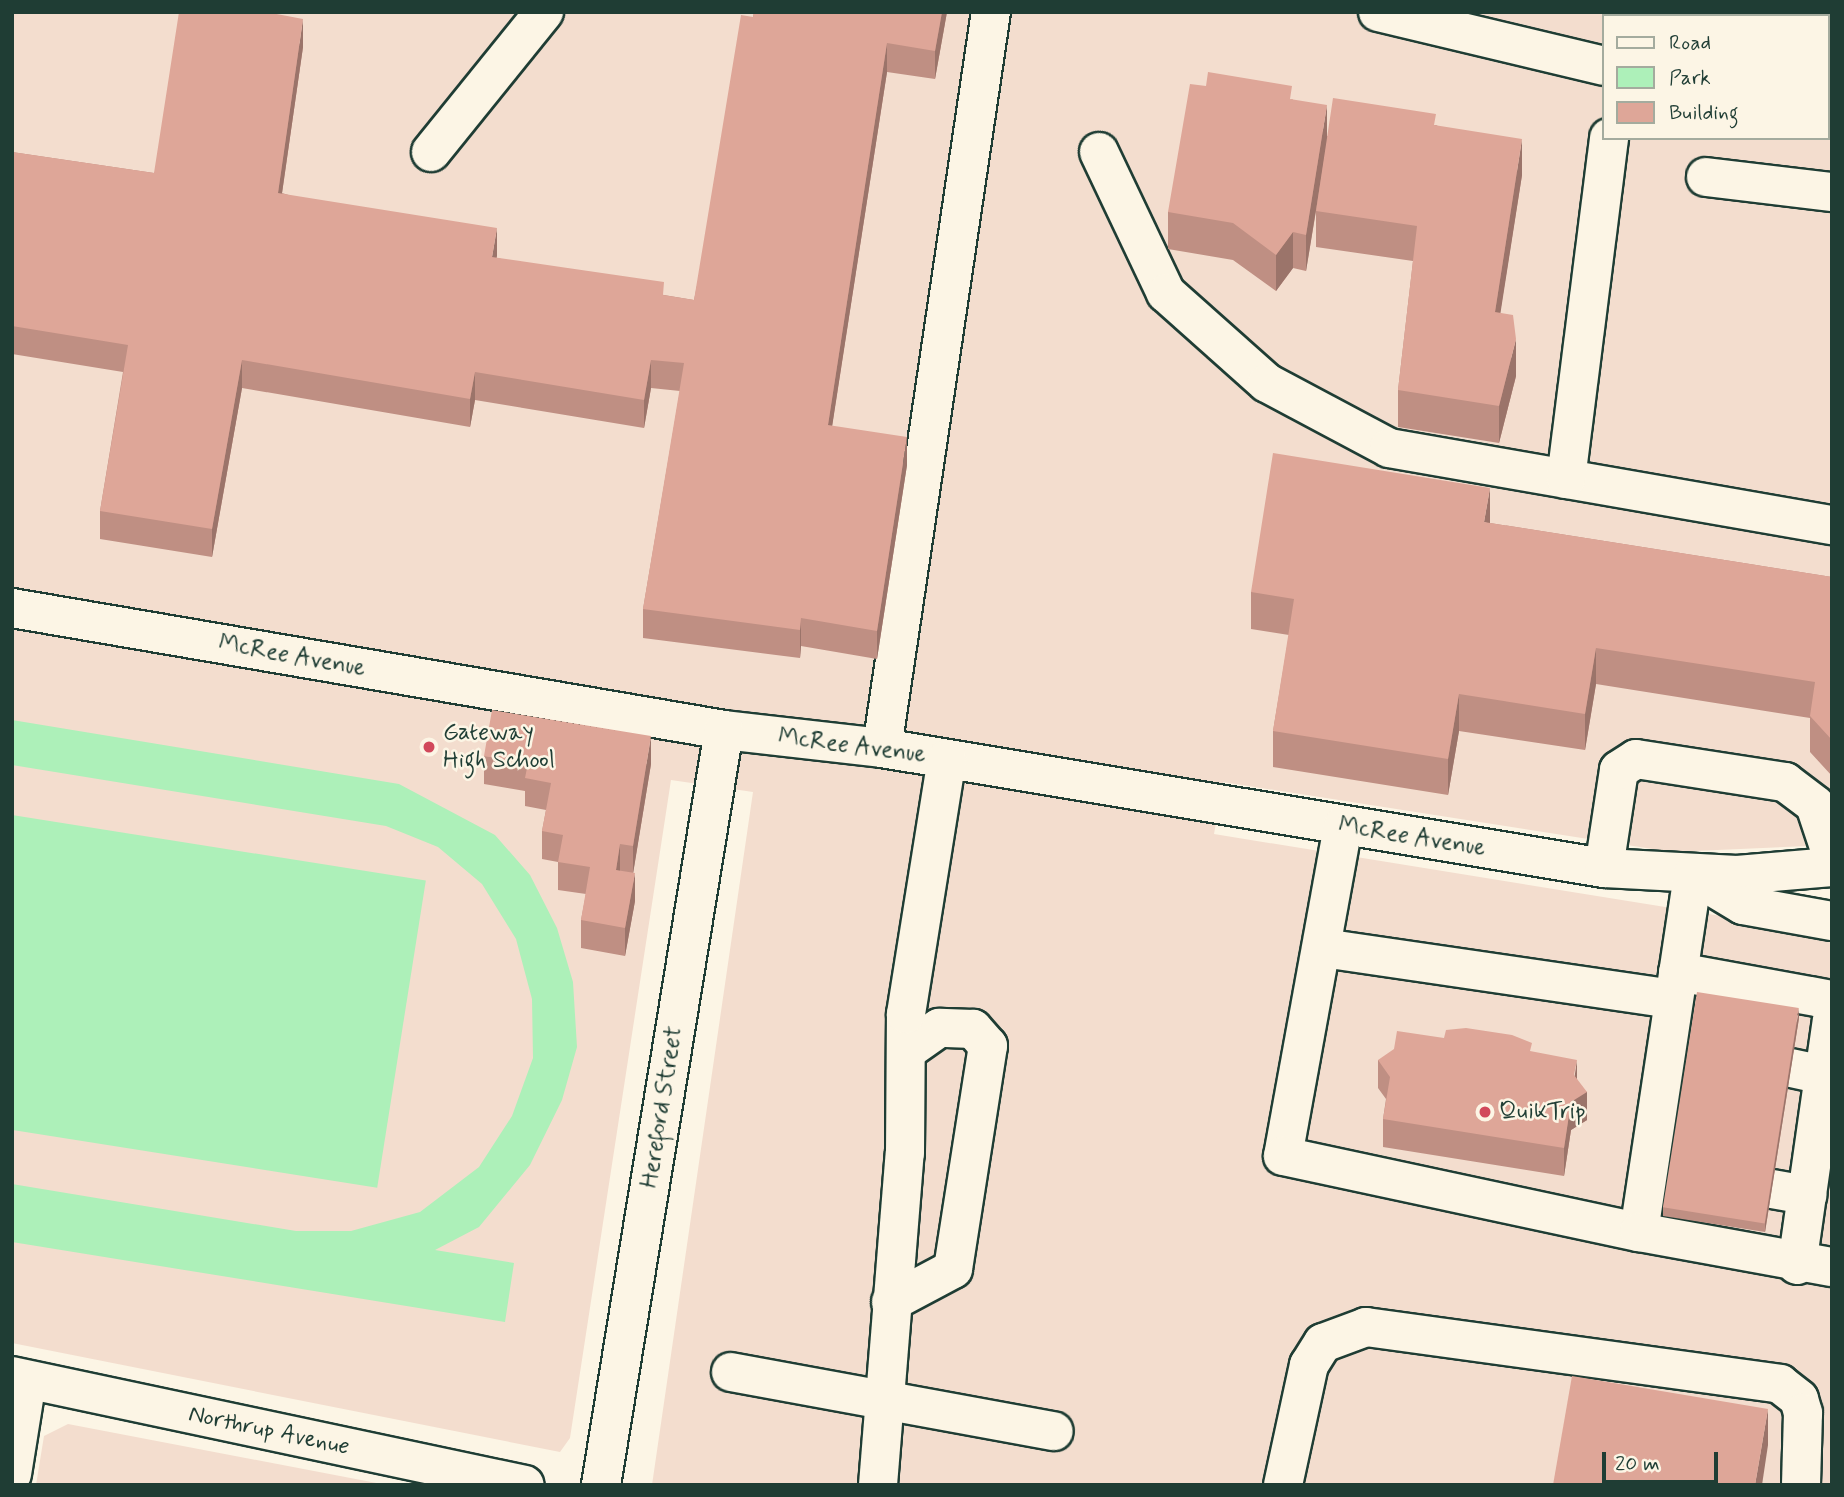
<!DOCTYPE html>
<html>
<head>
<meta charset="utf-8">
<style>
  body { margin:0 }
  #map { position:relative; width:1844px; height:1497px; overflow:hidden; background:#fcf5e5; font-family:Mynerve,sans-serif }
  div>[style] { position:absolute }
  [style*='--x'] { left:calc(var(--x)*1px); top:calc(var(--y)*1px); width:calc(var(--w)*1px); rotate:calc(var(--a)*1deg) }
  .built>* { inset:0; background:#f3ddce }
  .green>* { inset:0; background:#adf0b9; transform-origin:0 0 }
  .roads { filter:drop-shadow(2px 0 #1f3d34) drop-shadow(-2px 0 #1f3d34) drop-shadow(0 2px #1f3d34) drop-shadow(0 -2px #1f3d34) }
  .minor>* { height:38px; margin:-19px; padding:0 19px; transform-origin:19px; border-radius:19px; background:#fcf5e5 }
  .wall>* { inset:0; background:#bf8f83; transform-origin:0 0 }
  .shaded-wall>* { inset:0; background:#9b746a }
  .building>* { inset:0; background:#dea698; transform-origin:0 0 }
  .dots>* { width:19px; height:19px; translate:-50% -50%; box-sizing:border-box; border:4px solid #fcf5e5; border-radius:50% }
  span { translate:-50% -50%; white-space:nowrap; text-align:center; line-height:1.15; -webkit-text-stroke:5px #fcf5e5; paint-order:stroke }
  .street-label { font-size:24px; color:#1f3d34 }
  .poi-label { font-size:24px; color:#1f3d34 }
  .left { translate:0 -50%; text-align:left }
  .frame { position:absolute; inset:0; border:14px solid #1f3d34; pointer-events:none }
  .legend { position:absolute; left:1602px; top:14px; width:228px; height:126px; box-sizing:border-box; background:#fcf5e5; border:2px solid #a4ab9e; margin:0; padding:9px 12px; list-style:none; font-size:21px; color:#1f3d34 }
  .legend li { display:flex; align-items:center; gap:14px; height:35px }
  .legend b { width:35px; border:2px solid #a4ab9e }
  .scale { position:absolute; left:1602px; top:1452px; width:116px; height:32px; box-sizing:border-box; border:4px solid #1f3d34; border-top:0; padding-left:9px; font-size:21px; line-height:24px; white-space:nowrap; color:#1f3d34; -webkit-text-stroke:5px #fcf5e5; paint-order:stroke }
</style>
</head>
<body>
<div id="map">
  <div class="built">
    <div style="clip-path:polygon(evenodd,12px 12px,1832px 12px,1832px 845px,1672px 852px,1223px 782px,1214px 834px,1832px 934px,1832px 1485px,652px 1485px,753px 792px,671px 780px,570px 1438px,560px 1452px,12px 1343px,12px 12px,1604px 16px,1828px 16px,1828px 138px,1604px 138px,1604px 16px)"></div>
    <div style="clip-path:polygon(68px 1424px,387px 1485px,36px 1485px,44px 1436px)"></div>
  </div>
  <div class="green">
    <div style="clip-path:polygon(12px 720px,399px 784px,495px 835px,530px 875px,557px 928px,573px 982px,577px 1047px,562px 1100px,530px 1165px,479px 1227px,435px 1250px,514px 1263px,505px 1322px,12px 1242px,12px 1184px,296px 1231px,351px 1231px,420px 1212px,479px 1167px,512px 1116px,533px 1058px,532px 999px,516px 939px,482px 884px,438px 847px,386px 826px,12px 765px)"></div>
    <div style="left:12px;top:815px;width:419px;height:311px;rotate:9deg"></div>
  </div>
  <div class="roads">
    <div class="minor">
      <div style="--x:1378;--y:12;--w:232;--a:13.4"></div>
      <div style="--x:431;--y:152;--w:180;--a:-51.1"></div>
      <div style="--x:1099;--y:152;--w:156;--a:64.6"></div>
      <div style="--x:1166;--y:293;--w:135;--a:41.7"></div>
      <div style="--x:1267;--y:383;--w:138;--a:28"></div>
      <div style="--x:1389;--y:448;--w:450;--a:9.9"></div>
      <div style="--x:1706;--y:177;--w:127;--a:6.8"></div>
      <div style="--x:1566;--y:479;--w:344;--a:-82.8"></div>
      <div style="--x:12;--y:608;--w:722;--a:9.72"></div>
      <div style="--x:724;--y:730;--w:159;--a:6.5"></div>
      <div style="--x:882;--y:748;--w:732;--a:9.44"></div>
      <div style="--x:1604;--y:868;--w:133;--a:3"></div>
      <div style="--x:1737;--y:875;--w:95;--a:-4.8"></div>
      <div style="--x:882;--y:748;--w:744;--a:-81.58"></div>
      <div style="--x:1343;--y:826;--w:335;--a:100.3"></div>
      <div style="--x:1283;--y:1156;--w:364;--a:12.1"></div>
      <div style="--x:1604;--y:868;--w:99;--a:-81.3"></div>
      <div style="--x:1619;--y:770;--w:20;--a:-33"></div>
      <div style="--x:1636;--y:759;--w:151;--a:8.8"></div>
      <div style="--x:1785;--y:782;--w:38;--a:37"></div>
      <div style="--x:1815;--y:805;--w:54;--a:71.6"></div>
      <div style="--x:1693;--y:875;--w:361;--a:98.6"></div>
      <div style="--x:1639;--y:1232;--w:196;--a:10.3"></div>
      <div style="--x:1693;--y:875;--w:58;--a:31"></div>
      <div style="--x:1743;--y:905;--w:90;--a:10.2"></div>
      <div style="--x:1323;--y:948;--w:354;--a:8.3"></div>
      <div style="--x:1678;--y:972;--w:157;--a:10.3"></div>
      <div style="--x:1791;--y:1068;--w:34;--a:12"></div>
      <div style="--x:1772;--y:1189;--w:36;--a:10"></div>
      <div style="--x:1797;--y:1265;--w:247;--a:-81.9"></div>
      <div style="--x:891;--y:1302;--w:70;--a:-28"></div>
      <div style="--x:953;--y:1269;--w:226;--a:-81.1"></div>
      <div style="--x:988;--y:1046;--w:23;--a:-131"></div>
      <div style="--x:973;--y:1029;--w:34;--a:-178"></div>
      <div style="--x:939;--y:1028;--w:39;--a:145"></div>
      <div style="--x:731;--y:1372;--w:328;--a:10.4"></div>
      <div style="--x:12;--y:1376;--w:524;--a:12"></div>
      <div style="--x:12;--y:1474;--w:95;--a:-80.9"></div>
      <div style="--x:601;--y:1485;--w:765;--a:-80.75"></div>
      <div style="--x:878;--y:1485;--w:333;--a:-85.4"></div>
      <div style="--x:905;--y:1153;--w:139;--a:-89.6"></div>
      <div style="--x:906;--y:1014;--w:258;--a:-80.9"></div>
      <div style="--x:1283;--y:1485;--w:123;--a:-77.8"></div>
      <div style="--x:1309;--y:1365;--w:26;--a:-58"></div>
      <div style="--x:1323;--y:1343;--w:46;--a:-20.4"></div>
      <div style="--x:1366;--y:1327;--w:418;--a:7.8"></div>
      <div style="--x:1780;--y:1384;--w:24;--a:38"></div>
      <div style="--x:1799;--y:1399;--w:15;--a:74"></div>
      <div style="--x:1803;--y:1413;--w:72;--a:91.6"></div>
    </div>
  </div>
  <div class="wall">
    <div style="clip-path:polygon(754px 12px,947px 12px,935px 79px,887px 72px,832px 426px,907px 465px,877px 659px,801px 646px,800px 658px,643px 638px,643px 609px,680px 391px,651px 388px,644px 428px,475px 400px,470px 427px,242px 388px,212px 557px,100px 539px,100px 511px,123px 372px,12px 354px,12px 152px,154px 173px,269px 13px,303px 47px,282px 193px,497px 258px,664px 295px,694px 300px)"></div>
    <div style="left:1618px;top:12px;width:63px;height:4px"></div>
    <div style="left:1832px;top:12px;width:91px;height:6px;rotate:90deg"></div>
    <div style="clip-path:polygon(1292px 99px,1327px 136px,1436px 125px,1522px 175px,1500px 313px,1516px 376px,1499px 443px,1398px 427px,1398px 390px,1413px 261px,1316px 247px,1316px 211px,1306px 271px,1293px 268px,1276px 291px,1233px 260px,1168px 249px,1168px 212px)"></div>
    <div style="clip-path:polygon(1490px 523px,1832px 577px,1832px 776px,1810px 752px,1810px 718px,1596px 684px,1585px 750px,1459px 731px,1448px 795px,1273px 767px,1273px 731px,1289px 635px,1251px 629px,1251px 592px)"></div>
    <div style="clip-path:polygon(484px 756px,651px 764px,633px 873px,635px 901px,625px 956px,581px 948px,581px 920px,586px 894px,558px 890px,558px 862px,542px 859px,542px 831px,546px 810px,525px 806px,525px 791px,484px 784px)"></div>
    <div style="clip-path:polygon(1799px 1018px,1765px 1232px,1663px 1216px,1663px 1207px)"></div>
    <div style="clip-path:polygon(1532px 1052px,1577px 1079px,1587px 1120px,1571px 1130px,1564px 1176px,1383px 1147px,1383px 1119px,1386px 1099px,1378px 1088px,1378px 1060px)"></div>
  </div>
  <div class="shaded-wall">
    <div style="clip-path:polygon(942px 12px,947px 12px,935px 79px,935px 51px)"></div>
    <div style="clip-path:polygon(303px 19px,303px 47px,278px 221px,278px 193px)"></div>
    <div style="clip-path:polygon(887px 43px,887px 72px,828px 453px,828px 425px)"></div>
    <div style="clip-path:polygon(1327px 105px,1327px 142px,1306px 271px,1306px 235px)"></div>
    <div style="clip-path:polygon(1522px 139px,1522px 175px,1495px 348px,1495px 312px)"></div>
    <div style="clip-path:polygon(497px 228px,497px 256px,492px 285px,492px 257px)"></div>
    <div style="clip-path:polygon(1293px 232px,1293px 268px,1276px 291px,1276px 255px)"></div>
    <div style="clip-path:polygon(1516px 339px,1516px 376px,1499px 443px,1499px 406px)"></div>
    <div style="clip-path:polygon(242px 360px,242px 388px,212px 557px,212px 529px)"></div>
    <div style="clip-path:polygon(651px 360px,651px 388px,644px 428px,644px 400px)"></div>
    <div style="clip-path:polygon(475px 372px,475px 400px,470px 427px,470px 399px)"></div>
    <div style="clip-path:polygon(907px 437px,907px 465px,877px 659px,877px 631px)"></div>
    <div style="clip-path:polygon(1490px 488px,1490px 524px,1484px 522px)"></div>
    <div style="clip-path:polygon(801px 618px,801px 646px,800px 658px,800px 630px)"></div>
    <div style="clip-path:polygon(1596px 648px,1596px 684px,1585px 750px,1585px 714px)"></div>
    <div style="clip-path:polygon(1459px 694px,1459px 731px,1448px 795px,1448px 759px)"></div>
    <div style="clip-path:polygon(651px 736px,651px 764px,633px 874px,633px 846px)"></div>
    <div style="clip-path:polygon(620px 844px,620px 872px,616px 870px)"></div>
    <div style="clip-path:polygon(635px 873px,635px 901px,625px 956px,625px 928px)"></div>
    <div style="clip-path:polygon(1799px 1008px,1799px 1018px,1765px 1232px,1765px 1223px)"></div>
    <div style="clip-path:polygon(1577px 1060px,1577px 1088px,1587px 1092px,1587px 1120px,1571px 1130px,1564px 1176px,1564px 1148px)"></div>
    <div style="clip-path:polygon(1768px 1409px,1768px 1445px,1762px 1485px,1755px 1485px)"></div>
  </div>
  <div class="building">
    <div style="clip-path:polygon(179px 12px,266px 12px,303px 19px,278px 193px,497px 228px,492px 257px,664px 282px,663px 295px,694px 300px,741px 15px,753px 17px,754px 12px,942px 12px,935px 51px,887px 43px,828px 425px,907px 437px,877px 631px,801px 618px,800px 630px,643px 609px,684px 363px,651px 360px,644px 400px,475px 372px,470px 399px,242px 360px,212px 529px,100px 511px,128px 345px,12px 326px,12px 152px,154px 173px)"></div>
    <div style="clip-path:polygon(1766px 12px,1832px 12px,1832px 67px,1828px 66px,1828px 16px,1766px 16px)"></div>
    <div style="clip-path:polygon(1208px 72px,1292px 86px,1290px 99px,1327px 105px,1306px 235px,1293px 232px,1276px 255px,1233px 223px,1168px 212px,1190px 84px,1206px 86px)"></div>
    <div style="clip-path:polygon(1333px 98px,1436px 114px,1434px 125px,1522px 139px,1495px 312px,1513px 315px,1516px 339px,1499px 406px,1398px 390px,1417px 226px,1316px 211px)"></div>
    <div style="clip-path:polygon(1273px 453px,1490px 488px,1484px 522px,1832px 577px,1832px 740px,1810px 716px,1815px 682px,1596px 648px,1585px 714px,1459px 694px,1448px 759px,1273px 731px,1294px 599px,1251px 592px)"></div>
    <div style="clip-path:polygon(492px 710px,651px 736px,633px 846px,620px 844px,616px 870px,635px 873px,625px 928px,581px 920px,590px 867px,558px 862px,563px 835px,542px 831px,551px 783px,525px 778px,528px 763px,484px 756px)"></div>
    <div style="left:1697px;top:992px;width:103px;height:218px;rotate:9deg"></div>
    <div style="clip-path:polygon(1466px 1028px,1512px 1035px,1532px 1043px,1530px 1051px,1577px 1060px,1574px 1075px,1587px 1092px,1571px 1102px,1564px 1148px,1383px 1119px,1390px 1077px,1378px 1060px,1394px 1049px,1397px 1031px,1444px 1038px,1446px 1030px)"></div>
    <div style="clip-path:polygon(1572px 1376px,1768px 1409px,1755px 1485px,1553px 1485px)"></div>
  </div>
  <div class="dots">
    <div style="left:429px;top:747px;background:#d1495b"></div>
    <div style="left:1485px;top:1112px;background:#d1495b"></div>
  </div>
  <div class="street-label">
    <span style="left:292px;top:656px;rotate:10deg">McRee Avenue</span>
    <span style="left:852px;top:746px;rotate:7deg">McRee Avenue</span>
    <span style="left:1412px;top:837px;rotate:9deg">McRee Avenue</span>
    <span style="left:662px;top:1107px;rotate:-81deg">Hereford Street</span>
    <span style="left:269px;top:1431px;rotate:12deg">Northrup Avenue</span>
  </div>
  <div class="poi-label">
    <span class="left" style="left:443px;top:747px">Gateway<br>High School</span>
    <span class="left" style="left:1499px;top:1112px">QuikTrip</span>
  </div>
  <div class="frame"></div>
  <ul class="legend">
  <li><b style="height:9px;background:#fcf5e5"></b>Road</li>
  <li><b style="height:19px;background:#adf0b9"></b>Park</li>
  <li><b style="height:19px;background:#dea698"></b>Building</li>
  </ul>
  <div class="scale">20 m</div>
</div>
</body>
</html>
